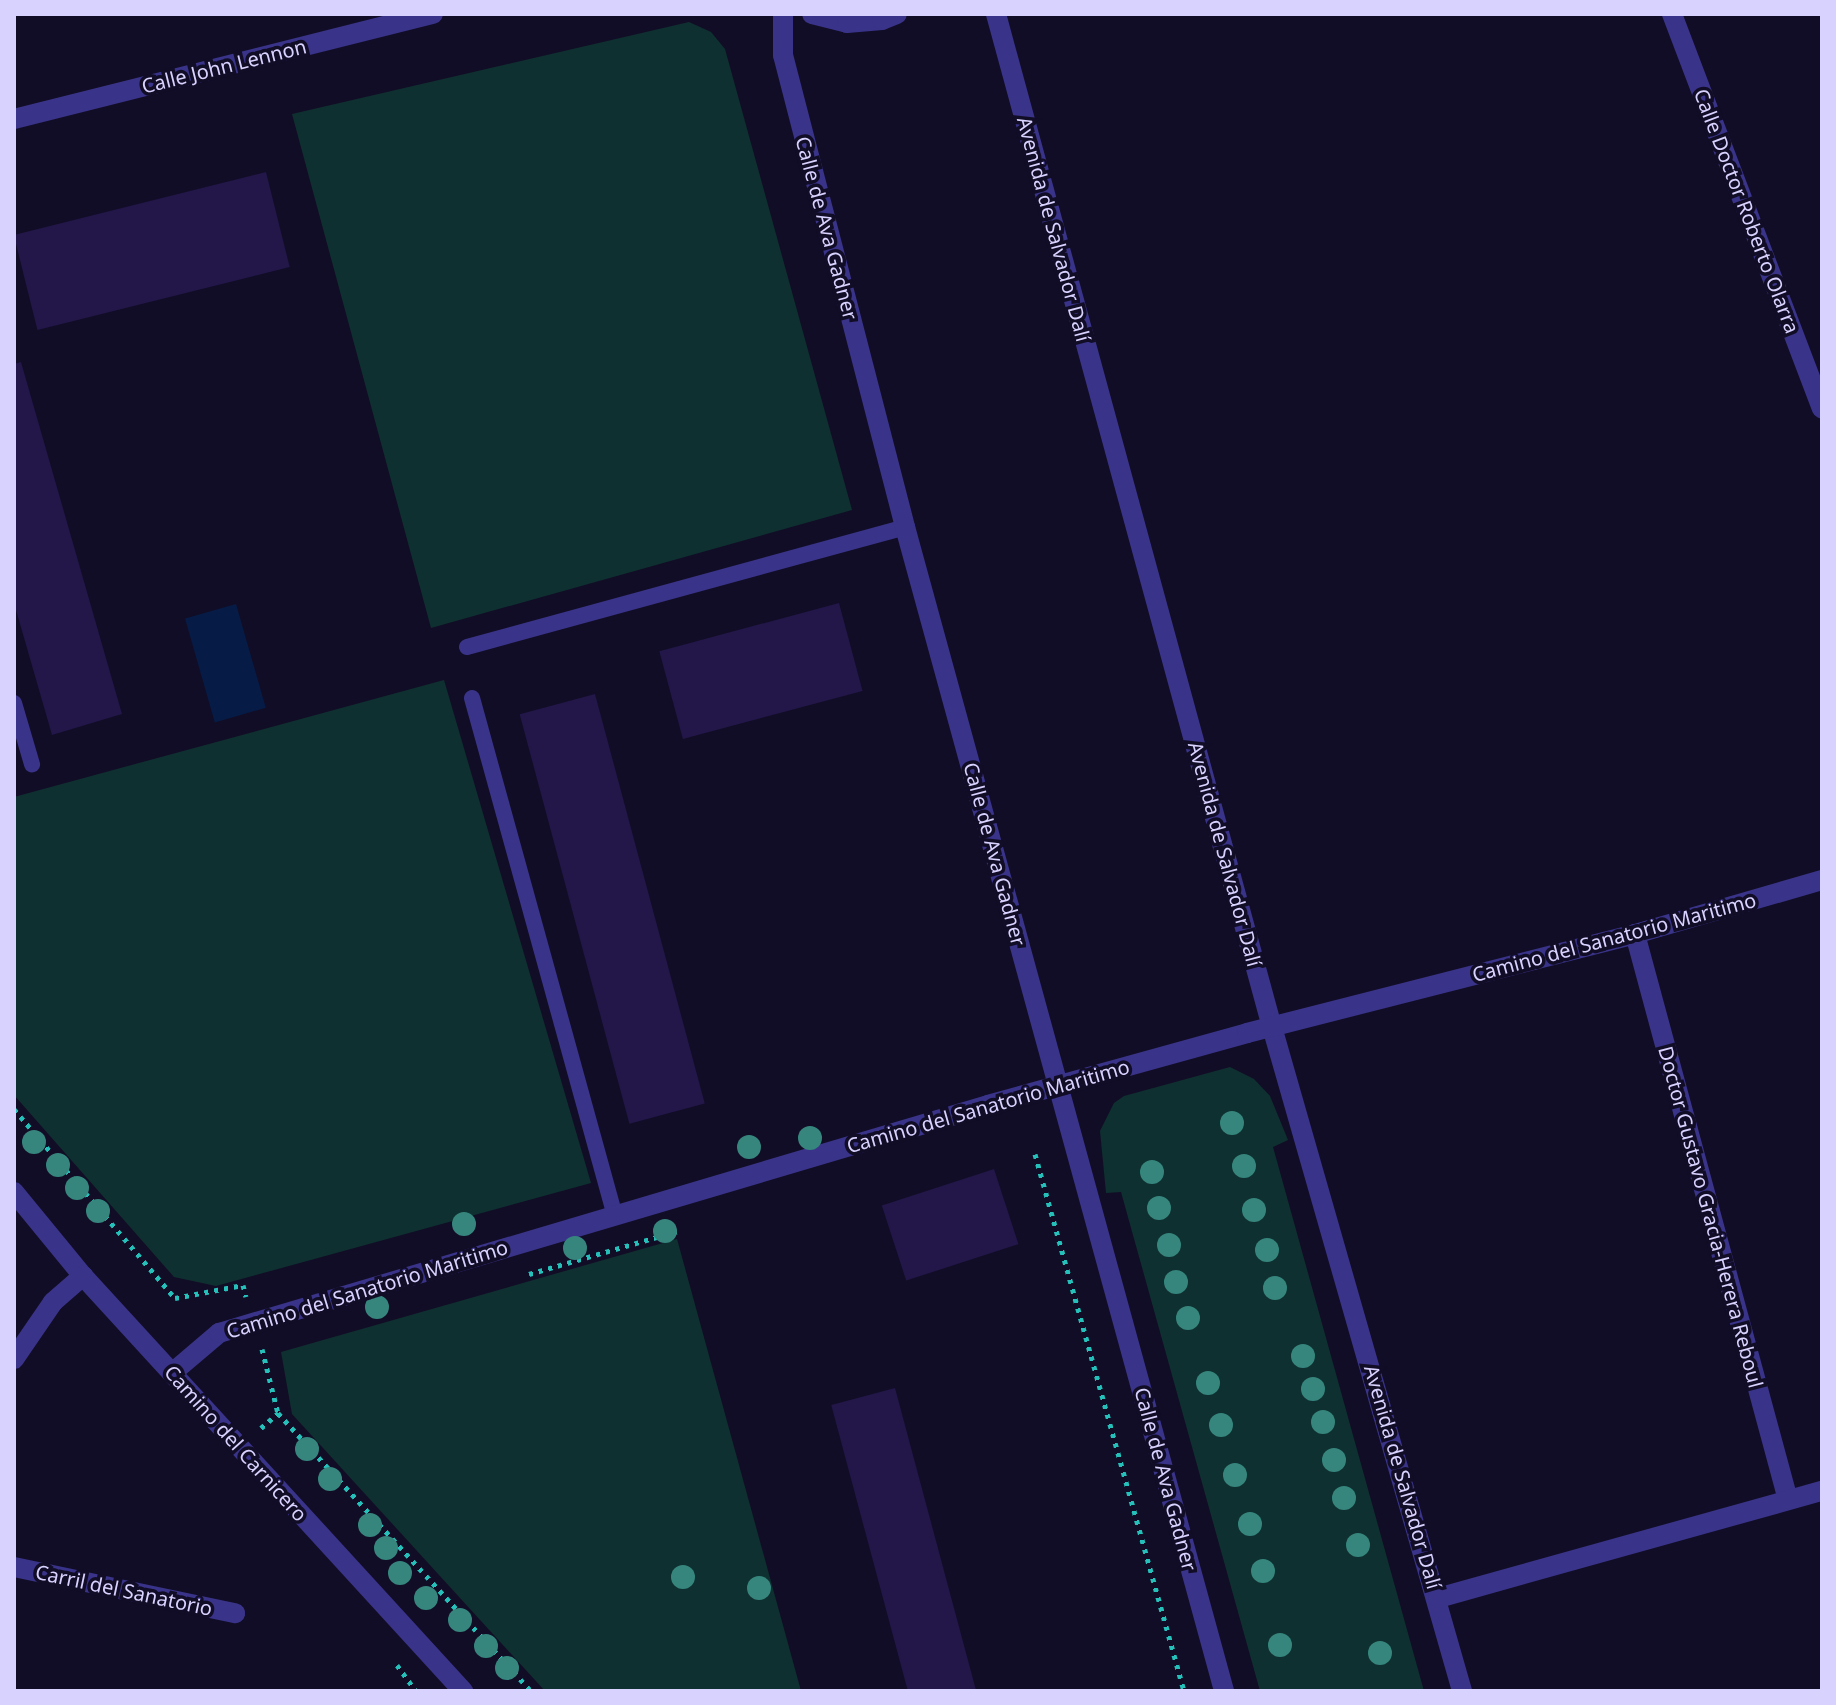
<!DOCTYPE html>
<html>
<head>
<meta charset="utf-8">
<style>
  body { margin:0 }
  #map { position:relative; width:1836px; height:1705px; overflow:hidden; background:#120d26; font-family:"Noto Sans",sans-serif }
  div>[style] { position:absolute }
  [style*='--x'] { left:calc(var(--x)*1px); top:calc(var(--y)*1px); width:calc(var(--w)*1px); rotate:calc(var(--a)*1deg) }
  .green>* { inset:0; background:#0f3030 }
  .water>* { inset:0; background:#061c46; transform-origin:0 0 }
  .building>* { inset:0; background:#221748; transform-origin:0 0 }
  .path>* { height:5px; margin-top:-2.5px; transform-origin:0; background:repeating-linear-gradient(90deg,#25c0b9 0 4px,transparent 0 10px) }
  .lane>* { height:16px; margin:-8px; padding:0 8px; transform-origin:8px; border-radius:8px; background:#393489 }
  .street>* { height:20px; margin:-10px; padding:0 10px; transform-origin:10px; border-radius:10px; background:#393489 }
  .trees>* { width:24px; height:24px; margin:-12px; border-radius:50%; background:#36867e }
  span { translate:-50% -50%; white-space:nowrap; text-align:center; line-height:1.15; -webkit-text-stroke:7px #120d26; paint-order:stroke }
  .street-label { font-size:20px; color:#d8d2ff }
  .frame { position:absolute; inset:0; border:16px solid #d8d2ff; pointer-events:none }
</style>
</head>
<body>
<div id="map">
  <div class="green">
    <div style="clip-path:polygon(689px 22px,711px 32px,725px 49px,852px 510px,431px 628px,292px 114px)"></div>
    <div style="clip-path:polygon(444px 680px,591px 1183px,216px 1286px,174px 1277px,14px 1095px,14px 797px)"></div>
    <div style="clip-path:polygon(1230px 1067px,1254px 1079px,1270px 1096px,1288px 1140px,1273px 1147px,1424px 1691px,1260px 1691px,1121px 1192px,1106px 1193px,1100px 1131px,1114px 1103px,1124px 1096px)"></div>
    <div style="clip-path:polygon(677px 1239px,801px 1691px,545px 1691px,292px 1414px,281px 1352px)"></div>
  </div>
  <div class="water">
    <div style="left:236px;top:604px;width:108px;height:53px;rotate:74deg"></div>
  </div>
  <div class="building">
    <div style="left:266px;top:172px;width:98px;height:260px;rotate:76deg"></div>
    <div style="clip-path:polygon(21px 362px,122px 714px,52px 735px,14px 603px,14px 364px)"></div>
    <div style="left:839px;top:603px;width:91px;height:186px;rotate:75deg"></div>
    <div style="left:595px;top:694px;width:424px;height:78px;rotate:75deg"></div>
    <div style="left:994px;top:1169px;width:79px;height:118px;rotate:72deg"></div>
    <div style="left:895px;top:1388px;width:314px;height:66px;rotate:75deg"></div>
  </div>
  <div class="path">
    <div style="--x:14;--y:1109;--w:248;--a:49.6"></div>
    <div style="--x:175;--y:1298;--w:69;--a:-10.8"></div>
    <div style="--x:243;--y:1285;--w:12;--a:76"></div>
    <div style="--x:1035;--y:1154;--w:557;--a:74.49"></div>
    <div style="--x:529;--y:1274;--w:158;--a:-16.1"></div>
    <div style="--x:262;--y:1349;--w:66;--a:76"></div>
    <div style="--x:278;--y:1413;--w:376;--a:47.7"></div>
    <div style="--x:261;--y:1428;--w:23;--a:-41"></div>
    <div style="--x:397;--y:1665;--w:32;--a:54"></div>
  </div>
  <div class="lane">
    <div style="--x:467;--y:647;--w:454;--a:-15.3"></div>
    <div style="--x:472;--y:698;--w:537;--a:74.57"></div>
    <div style="--x:14;--y:703;--w:64;--a:73.6"></div>
  </div>
  <div class="street">
    <div style="--x:783;--y:14;--w:41;--a:90"></div>
    <div style="--x:783;--y:55;--w:488;--a:75.5"></div>
    <div style="--x:905;--y:527;--w:1207;--a:74.67"></div>
    <div style="--x:812;--y:14;--w:36;--a:14"></div>
    <div style="--x:847;--y:23;--w:35;--a:-5"></div>
    <div style="--x:882;--y:20;--w:16;--a:-22"></div>
    <div style="--x:996;--y:14;--w:1050;--a:74.76"></div>
    <div style="--x:1272;--y:1027;--w:691;--a:74.03"></div>
    <div style="--x:1672;--y:14;--w:422;--a:69.2"></div>
    <div style="--x:14;--y:119;--w:432;--a:-14.1"></div>
    <div style="--x:1635;--y:934;--w:586;--a:74.87"></div>
    <div style="--x:14;--y:1192;--w:109;--a:50.6"></div>
    <div style="--x:83;--y:1276;--w:563;--a:47.52"></div>
    <div style="--x:14;--y:1359;--w:69;--a:-55.6"></div>
    <div style="--x:53;--y:1302;--w:40;--a:-41"></div>
    <div style="--x:172;--y:1373;--w:62;--a:-40.4"></div>
    <div style="--x:219;--y:1333;--w:802;--a:-16.51"></div>
    <div style="--x:988;--y:1105;--w:269;--a:-15.5"></div>
    <div style="--x:1247;--y:1033;--w:400;--a:-14.3"></div>
    <div style="--x:1635;--y:934;--w:195;--a:-16.1"></div>
    <div style="--x:14;--y:1567;--w:226;--a:11.8"></div>
    <div style="--x:1438;--y:1598;--w:399;--a:-15.6"></div>
  </div>
  <div class="trees">
    <div style="left:1232px;top:1123px"></div>
    <div style="left:810px;top:1138px"></div>
    <div style="left:34px;top:1142px"></div>
    <div style="left:749px;top:1147px"></div>
    <div style="left:58px;top:1165px"></div>
    <div style="left:1244px;top:1166px"></div>
    <div style="left:1152px;top:1172px"></div>
    <div style="left:77px;top:1188px"></div>
    <div style="left:1159px;top:1208px"></div>
    <div style="left:1254px;top:1210px"></div>
    <div style="left:98px;top:1211px"></div>
    <div style="left:464px;top:1224px"></div>
    <div style="left:665px;top:1231px"></div>
    <div style="left:1169px;top:1245px"></div>
    <div style="left:575px;top:1248px"></div>
    <div style="left:1267px;top:1250px"></div>
    <div style="left:1176px;top:1282px"></div>
    <div style="left:1275px;top:1288px"></div>
    <div style="left:377px;top:1307px"></div>
    <div style="left:1188px;top:1318px"></div>
    <div style="left:1303px;top:1356px"></div>
    <div style="left:1208px;top:1383px"></div>
    <div style="left:1313px;top:1389px"></div>
    <div style="left:1323px;top:1422px"></div>
    <div style="left:1221px;top:1425px"></div>
    <div style="left:307px;top:1449px"></div>
    <div style="left:1334px;top:1460px"></div>
    <div style="left:1235px;top:1475px"></div>
    <div style="left:330px;top:1479px"></div>
    <div style="left:1344px;top:1498px"></div>
    <div style="left:1250px;top:1524px"></div>
    <div style="left:370px;top:1525px"></div>
    <div style="left:1358px;top:1545px"></div>
    <div style="left:386px;top:1548px"></div>
    <div style="left:1263px;top:1571px"></div>
    <div style="left:400px;top:1573px"></div>
    <div style="left:683px;top:1577px"></div>
    <div style="left:759px;top:1588px"></div>
    <div style="left:426px;top:1598px"></div>
    <div style="left:460px;top:1620px"></div>
    <div style="left:1280px;top:1645px"></div>
    <div style="left:486px;top:1646px"></div>
    <div style="left:1380px;top:1653px"></div>
    <div style="left:507px;top:1668px"></div>
  </div>
  <div class="street-label">
    <span style="left:224px;top:66px;rotate:-14deg">Calle John Lennon</span>
    <span style="left:1747px;top:211px;rotate:69deg">Calle Doctor Roberto Olarra</span>
    <span style="left:827px;top:228px;rotate:75deg">Calle de Ava Gadner</span>
    <span style="left:1054px;top:229px;rotate:75deg">Avenida de Salvador Dalí</span>
    <span style="left:995px;top:854px;rotate:75deg">Calle de Ava Gadner</span>
    <span style="left:1225px;top:854px;rotate:75deg">Avenida de Salvador Dalí</span>
    <span style="left:1614px;top:937px;rotate:-15deg">Camino del Sanatorio Maritimo</span>
    <span style="left:988px;top:1106px;rotate:-16deg">Camino del Sanatorio Maritimo</span>
    <span style="left:1711px;top:1217px;rotate:75deg">Doctor Gustavo Gracia-Herera Reboul</span>
    <span style="left:367px;top:1289px;rotate:-17deg">Camino del Sanatorio Maritimo</span>
    <span style="left:236px;top:1443px;rotate:48deg">Camino del Carnicero</span>
    <span style="left:1403px;top:1477px;rotate:74deg">Avenida de Salvador Dalí</span>
    <span style="left:1166px;top:1479px;rotate:75deg">Calle de Ava Gadner</span>
    <span style="left:124px;top:1590px;rotate:12deg">Carril del Sanatorio</span>
  </div>
  <div class="frame"></div>
</div>
</body>
</html>
